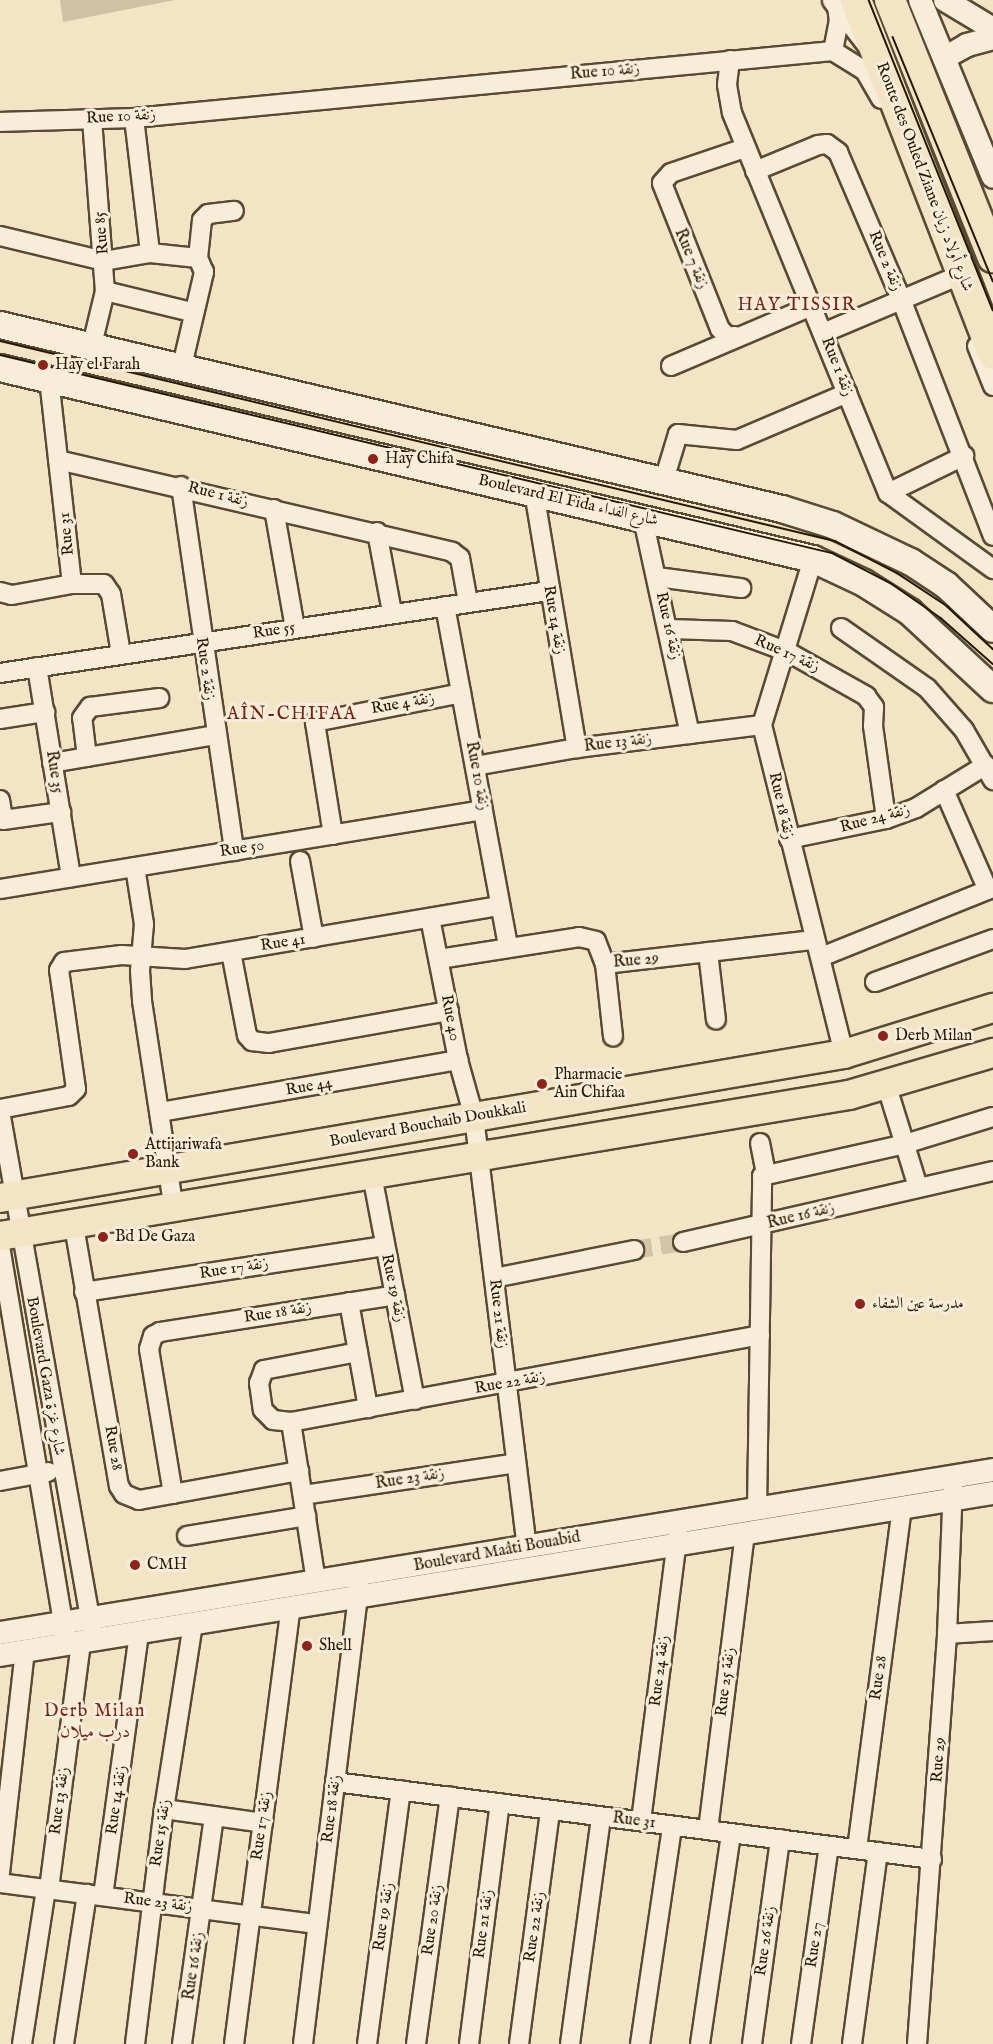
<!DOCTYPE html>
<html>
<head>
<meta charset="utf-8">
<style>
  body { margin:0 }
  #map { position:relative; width:993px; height:2044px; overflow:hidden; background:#f3e4c5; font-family:"IM FELL English",Amiri,serif }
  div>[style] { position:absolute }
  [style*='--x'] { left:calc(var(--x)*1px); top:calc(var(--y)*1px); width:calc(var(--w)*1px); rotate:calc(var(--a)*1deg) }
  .green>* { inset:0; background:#d0c1a4 }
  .minor-tunnel>* { height:18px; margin-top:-9px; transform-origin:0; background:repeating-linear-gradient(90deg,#d4c5a8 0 18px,transparent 0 27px) }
  .roads { filter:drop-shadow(2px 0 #594a33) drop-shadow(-2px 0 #594a33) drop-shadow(0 2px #594a33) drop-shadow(0 -2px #594a33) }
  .minor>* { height:18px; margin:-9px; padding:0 9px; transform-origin:9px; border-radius:9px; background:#f7edd9 }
  .tertiary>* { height:22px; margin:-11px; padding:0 11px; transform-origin:11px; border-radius:11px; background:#f7edd9 }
  .secondary>* { height:26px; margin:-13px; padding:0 13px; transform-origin:13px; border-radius:13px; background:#f7edd9 }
  .primary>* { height:28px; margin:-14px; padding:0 14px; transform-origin:14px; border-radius:14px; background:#f3e4c5 }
  .trunk>* { height:30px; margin:-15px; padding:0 15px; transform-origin:15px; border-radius:15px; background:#f3e4c5 }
  .tram>* { height:1.5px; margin:-0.75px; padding:0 0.75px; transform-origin:0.75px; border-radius:0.75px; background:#261702 }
  .dots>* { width:16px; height:16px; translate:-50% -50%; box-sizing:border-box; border:3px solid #f7edd9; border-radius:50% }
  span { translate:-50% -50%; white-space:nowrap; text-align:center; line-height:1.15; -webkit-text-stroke:6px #f7edd9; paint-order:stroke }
  .street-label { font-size:16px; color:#261702 }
  .poi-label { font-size:16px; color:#261702 }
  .left { translate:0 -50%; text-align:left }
  .neighbourhood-label { font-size:18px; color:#7a1f14; letter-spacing:1.5px }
</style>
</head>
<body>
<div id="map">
  <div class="green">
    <div style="clip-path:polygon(60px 0,175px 0,63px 22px)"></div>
  </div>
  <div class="minor-tunnel">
    <div style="--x:634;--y:1250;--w:50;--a:-9.3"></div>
  </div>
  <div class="roads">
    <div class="minor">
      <div style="--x:833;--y:51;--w:31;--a:-79"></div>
      <div style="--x:839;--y:21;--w:15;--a:-98"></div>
      <div style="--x:730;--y:60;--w:25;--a:97"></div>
      <div style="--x:727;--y:85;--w:28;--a:80"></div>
      <div style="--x:732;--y:113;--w:411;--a:67.7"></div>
      <div style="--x:888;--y:493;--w:85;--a:-26"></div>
      <div style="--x:134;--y:118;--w:136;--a:83.2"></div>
      <div style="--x:92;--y:119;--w:172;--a:85.7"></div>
      <div style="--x:105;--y:291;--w:56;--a:103.5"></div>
      <div style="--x:0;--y:122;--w:134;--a:-1.7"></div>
      <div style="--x:134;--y:118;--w:702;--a:-5.48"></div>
      <div style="--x:833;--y:51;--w:38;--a:32"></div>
      <div style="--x:865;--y:71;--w:32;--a:60"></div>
      <div style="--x:755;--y:171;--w:68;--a:-22.4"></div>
      <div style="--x:818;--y:145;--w:9;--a:-6"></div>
      <div style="--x:827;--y:144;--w:14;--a:36"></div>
      <div style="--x:838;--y:152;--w:160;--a:66.8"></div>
      <div style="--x:901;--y:299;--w:254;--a:68.8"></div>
      <div style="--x:0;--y:236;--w:107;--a:13.5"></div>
      <div style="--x:104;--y:261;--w:47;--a:-9.9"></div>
      <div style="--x:150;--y:253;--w:48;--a:5.9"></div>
      <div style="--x:105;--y:291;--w:89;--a:13.6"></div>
      <div style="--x:823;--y:333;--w:139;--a:-22.9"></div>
      <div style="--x:735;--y:336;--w:7;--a:172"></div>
      <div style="--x:728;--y:337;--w:11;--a:-135"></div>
      <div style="--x:720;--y:329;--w:157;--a:-111.7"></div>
      <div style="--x:662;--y:183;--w:13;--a:-48"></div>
      <div style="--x:671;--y:173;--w:78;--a:-18.7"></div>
      <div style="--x:977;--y:346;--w:43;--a:68.2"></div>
      <div style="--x:182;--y:366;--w:97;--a:-76.8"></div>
      <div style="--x:204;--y:272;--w:15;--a:-113"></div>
      <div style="--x:198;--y:258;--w:38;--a:-84"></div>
      <div style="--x:202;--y:220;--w:8;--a:-45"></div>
      <div style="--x:208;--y:214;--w:26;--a:-7"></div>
      <div style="--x:671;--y:366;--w:153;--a:-23.1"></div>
      <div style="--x:49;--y:379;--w:206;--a:83.6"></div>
      <div style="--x:58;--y:460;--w:405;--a:13.1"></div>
      <div style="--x:452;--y:552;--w:10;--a:37"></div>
      <div style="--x:460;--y:558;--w:45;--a:79.7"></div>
      <div style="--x:664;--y:480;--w:48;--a:-73.1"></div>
      <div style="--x:678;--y:434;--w:59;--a:5.8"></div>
      <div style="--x:737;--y:440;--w:120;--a:-23.1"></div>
      <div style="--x:181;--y:486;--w:369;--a:81.7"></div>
      <div style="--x:534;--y:492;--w:260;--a:80.5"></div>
      <div style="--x:888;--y:493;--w:130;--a:35.9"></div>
      <div style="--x:274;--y:509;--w:121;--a:80"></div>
      <div style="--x:643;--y:519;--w:220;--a:77.7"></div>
      <div style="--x:377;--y:532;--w:81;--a:79.4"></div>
      <div style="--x:813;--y:559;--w:174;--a:107.1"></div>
      <div style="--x:762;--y:725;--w:339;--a:76"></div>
      <div style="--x:657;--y:577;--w:85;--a:7.5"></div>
      <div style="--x:0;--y:592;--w:12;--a:14"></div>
      <div style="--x:12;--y:595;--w:61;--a:-10.4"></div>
      <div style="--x:72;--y:584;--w:32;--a:0"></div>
      <div style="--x:104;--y:584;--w:12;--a:55"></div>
      <div style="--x:111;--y:594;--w:61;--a:80.5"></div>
      <div style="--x:445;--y:606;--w:346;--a:79.5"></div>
      <div style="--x:841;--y:628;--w:105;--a:34.9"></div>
      <div style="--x:927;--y:688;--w:56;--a:48.6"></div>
      <div style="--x:964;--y:730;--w:58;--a:59.9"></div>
      <div style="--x:669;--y:629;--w:63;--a:1.8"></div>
      <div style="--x:732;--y:631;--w:60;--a:20.6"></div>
      <div style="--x:788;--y:652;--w:90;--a:29.4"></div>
      <div style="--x:866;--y:696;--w:14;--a:54"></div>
      <div style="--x:874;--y:707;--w:19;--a:93"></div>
      <div style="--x:873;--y:726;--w:94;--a:82"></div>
      <div style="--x:37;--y:667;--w:213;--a:80.8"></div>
      <div style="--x:0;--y:673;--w:555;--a:-8.5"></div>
      <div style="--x:0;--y:719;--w:46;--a:-8.8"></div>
      <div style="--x:87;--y:757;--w:39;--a:-97"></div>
      <div style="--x:82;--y:718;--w:14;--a:-54"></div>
      <div style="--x:90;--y:707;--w:70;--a:-7.4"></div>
      <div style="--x:52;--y:763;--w:165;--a:-9.7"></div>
      <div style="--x:475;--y:766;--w:104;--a:-10"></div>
      <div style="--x:577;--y:748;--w:186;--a:-7.1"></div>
      <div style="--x:944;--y:790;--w:109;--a:66.3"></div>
      <div style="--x:0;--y:800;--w:20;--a:81"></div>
      <div style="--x:3;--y:820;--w:59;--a:-7.9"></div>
      <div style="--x:333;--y:835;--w:114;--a:-99.1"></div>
      <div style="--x:315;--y:722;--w:149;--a:-11.2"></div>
      <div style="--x:789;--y:839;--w:99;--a:-11.7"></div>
      <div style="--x:886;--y:819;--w:32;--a:-20"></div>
      <div style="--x:916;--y:808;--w:82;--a:-31.6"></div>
      <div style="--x:300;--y:861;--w:78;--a:79.7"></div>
      <div style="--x:135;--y:867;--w:58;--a:81"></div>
      <div style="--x:144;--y:924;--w:47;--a:94.9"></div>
      <div style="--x:140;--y:971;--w:30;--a:86"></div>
      <div style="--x:142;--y:1001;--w:210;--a:81.3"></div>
      <div style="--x:0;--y:889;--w:489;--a:-9.3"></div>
      <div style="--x:430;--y:918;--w:145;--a:78.8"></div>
      <div style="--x:458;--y:1060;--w:59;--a:74.3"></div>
      <div style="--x:474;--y:1117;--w:433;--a:83"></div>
      <div style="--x:231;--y:952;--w:85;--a:79.1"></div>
      <div style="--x:247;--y:1035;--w:8;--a:50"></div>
      <div style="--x:252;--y:1041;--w:17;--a:7"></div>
      <div style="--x:269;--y:1043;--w:183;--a:-10.1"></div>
      <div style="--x:708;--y:952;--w:68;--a:83.3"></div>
      <div style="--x:821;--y:957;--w:185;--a:-21.9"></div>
      <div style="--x:439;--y:959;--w:142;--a:-8.9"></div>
      <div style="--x:579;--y:937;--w:17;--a:13"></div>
      <div style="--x:596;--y:941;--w:25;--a:69"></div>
      <div style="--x:605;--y:964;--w:210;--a:-6.6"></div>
      <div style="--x:605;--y:964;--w:73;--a:83.7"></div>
      <div style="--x:875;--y:982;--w:126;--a:-20"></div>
      <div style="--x:887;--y:1087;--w:105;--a:72.8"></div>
      <div style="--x:0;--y:1109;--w:70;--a:-10.7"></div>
      <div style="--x:69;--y:1096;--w:10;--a:-45"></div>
      <div style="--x:76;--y:1089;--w:120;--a:-98.1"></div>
      <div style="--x:59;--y:970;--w:9;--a:-58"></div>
      <div style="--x:64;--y:962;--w:58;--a:-6.9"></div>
      <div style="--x:122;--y:955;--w:63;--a:3.6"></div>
      <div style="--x:185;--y:959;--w:319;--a:-9.6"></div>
      <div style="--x:0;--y:1111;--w:526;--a:79.93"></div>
      <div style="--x:160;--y:1112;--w:303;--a:-9.9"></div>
      <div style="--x:760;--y:1143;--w:32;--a:79"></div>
      <div style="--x:372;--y:1175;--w:229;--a:79.2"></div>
      <div style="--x:74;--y:1226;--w:264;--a:80.2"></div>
      <div style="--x:119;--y:1486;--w:9;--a:58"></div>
      <div style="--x:124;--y:1494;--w:16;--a:22"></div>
      <div style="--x:139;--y:1500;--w:163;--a:-10.3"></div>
      <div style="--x:683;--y:1242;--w:318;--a:-12.9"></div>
      <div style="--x:0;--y:1246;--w:394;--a:80.5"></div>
      <div style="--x:494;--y:1278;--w:143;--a:-11.3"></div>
      <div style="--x:84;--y:1292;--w:304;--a:-8.7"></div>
      <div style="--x:349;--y:1302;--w:108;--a:79.8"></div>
      <div style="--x:358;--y:1352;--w:96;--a:169.2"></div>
      <div style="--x:264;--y:1370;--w:14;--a:111"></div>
      <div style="--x:259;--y:1383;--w:27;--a:82"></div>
      <div style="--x:263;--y:1410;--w:14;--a:45"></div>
      <div style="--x:273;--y:1420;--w:18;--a:6"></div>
      <div style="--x:291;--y:1422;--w:477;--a:-10.5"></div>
      <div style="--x:291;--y:1422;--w:162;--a:81.1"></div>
      <div style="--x:0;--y:1481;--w:49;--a:-10.6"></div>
      <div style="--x:173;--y:1494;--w:147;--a:-99.4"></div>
      <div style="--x:149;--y:1349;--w:14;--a:-73"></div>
      <div style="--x:153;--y:1336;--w:8;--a:-30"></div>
      <div style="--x:160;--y:1332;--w:238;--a:-8.9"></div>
      <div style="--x:303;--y:1495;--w:215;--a:-8.5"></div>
      <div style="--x:757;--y:1508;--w:332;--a:-89.1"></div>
      <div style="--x:762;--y:1176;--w:147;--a:-12.6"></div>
      <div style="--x:905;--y:1144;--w:92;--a:-17.1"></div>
      <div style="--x:187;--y:1536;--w:121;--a:-9.5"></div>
      <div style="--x:947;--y:1634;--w:46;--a:-3.7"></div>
      <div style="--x:335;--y:1782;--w:602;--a:7.35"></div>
      <div style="--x:164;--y:1809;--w:100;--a:8"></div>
      <div style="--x:641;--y:1821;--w:291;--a:-82.7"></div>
      <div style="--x:708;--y:1830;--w:299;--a:-82.9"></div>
      <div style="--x:857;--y:1849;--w:345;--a:-82.5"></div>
      <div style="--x:0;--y:1873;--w:223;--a:-83.6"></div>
      <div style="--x:0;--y:1883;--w:320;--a:7.4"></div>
      <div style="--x:49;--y:1889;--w:249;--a:-82.6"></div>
      <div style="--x:103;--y:1896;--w:266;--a:-82.2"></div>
      <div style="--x:22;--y:2044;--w:157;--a:-81.2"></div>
      <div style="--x:64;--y:2044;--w:152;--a:-81.3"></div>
      <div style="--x:135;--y:2044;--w:237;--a:-83"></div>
      <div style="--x:164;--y:1809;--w:188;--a:-81.1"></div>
      <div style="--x:182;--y:2044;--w:230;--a:-82"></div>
      <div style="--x:234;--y:2044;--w:440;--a:-82.6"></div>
      <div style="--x:303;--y:2044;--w:462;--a:-83"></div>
      <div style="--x:367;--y:2044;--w:256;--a:-82.4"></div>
      <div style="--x:416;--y:2044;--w:250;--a:-82.2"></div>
      <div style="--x:469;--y:2044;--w:243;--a:-82.7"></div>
      <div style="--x:519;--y:2044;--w:235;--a:-82.4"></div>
      <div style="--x:570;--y:2044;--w:229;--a:-82.2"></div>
      <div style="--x:640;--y:2044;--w:219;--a:-81.6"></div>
      <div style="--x:700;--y:2044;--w:213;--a:-81.6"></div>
      <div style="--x:752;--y:2044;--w:207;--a:-82.2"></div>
      <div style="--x:801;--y:2044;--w:200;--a:-82"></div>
      <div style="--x:852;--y:2044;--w:194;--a:-82.3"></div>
      <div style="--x:917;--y:2044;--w:411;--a:-85.8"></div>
      <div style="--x:947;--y:1634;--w:148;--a:-87.7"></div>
    </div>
    <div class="tertiary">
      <div style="--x:834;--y:0;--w:58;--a:52"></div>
      <div style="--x:920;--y:0;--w:191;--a:67.6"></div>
      <div style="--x:945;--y:0;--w:56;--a:31.1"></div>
      <div style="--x:944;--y:58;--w:26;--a:-29"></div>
      <div style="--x:967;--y:45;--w:27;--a:-15"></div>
      <div style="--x:0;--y:1633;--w:1006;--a:-9.32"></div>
      <div style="--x:0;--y:1655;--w:1006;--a:-9.27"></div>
    </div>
    <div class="secondary">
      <div style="--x:0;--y:325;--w:803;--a:13.24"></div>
      <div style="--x:782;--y:509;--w:53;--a:17.4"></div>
      <div style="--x:833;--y:525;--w:86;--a:25.4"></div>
      <div style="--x:911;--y:562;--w:42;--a:33.3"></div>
      <div style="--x:946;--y:585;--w:64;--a:43.1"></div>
      <div style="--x:0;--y:368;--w:835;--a:13.22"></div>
      <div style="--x:813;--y:559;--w:56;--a:25.2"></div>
      <div style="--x:864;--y:583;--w:54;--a:32.2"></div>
      <div style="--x:910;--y:612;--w:113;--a:42.9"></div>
    </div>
    <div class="primary">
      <div style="--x:0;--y:1198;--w:856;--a:-9.68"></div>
      <div style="--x:844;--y:1054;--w:156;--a:-17.2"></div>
      <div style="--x:0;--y:1236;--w:861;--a:-9.43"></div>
      <div style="--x:849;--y:1095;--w:150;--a:-16.3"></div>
    </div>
    <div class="trunk">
      <div style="--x:856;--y:0;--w:380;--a:68.8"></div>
      <div style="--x:890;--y:0;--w:277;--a:68.2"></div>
    </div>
  </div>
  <div class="tram">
    <div style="--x:869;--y:0;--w:334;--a:68.2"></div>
    <div style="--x:893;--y:37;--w:264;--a:67.7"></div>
    <div style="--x:0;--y:341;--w:859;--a:13.47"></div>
    <div style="--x:835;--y:541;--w:70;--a:27.3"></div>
    <div style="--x:897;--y:573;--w:60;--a:33.4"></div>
    <div style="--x:947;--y:606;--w:63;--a:43.1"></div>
    <div style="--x:0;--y:355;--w:855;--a:13.39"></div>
    <div style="--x:832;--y:553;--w:68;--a:27.3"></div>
    <div style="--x:892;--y:584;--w:60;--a:34.8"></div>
    <div style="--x:941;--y:618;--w:69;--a:41.5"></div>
  </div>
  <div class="dots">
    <div style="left:43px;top:365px;background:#8f2418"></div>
    <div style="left:373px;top:459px;background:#8f2418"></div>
    <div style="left:883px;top:1036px;background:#8f2418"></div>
    <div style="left:542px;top:1084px;background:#8f2418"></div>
    <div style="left:133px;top:1154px;background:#8f2418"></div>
    <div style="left:103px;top:1237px;background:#8f2418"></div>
    <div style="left:860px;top:1304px;background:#8f2418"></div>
    <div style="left:135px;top:1565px;background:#8f2418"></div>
    <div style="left:307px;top:1646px;background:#8f2418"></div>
  </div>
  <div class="street-label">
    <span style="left:605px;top:72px;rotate:-5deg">Rue 10 زنقة</span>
    <span style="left:121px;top:117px;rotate:-3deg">Rue 10 زنقة</span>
    <span style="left:924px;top:177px;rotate:69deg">Route des Ouled Ziane شارع أولاد زيان</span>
    <span style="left:102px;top:233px;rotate:-95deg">Rue 85</span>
    <span style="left:691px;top:259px;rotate:67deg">Rue 7 زنقة</span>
    <span style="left:885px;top:261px;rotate:67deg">Rue 2 زنقة</span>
    <span style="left:837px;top:367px;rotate:68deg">Rue 1 زنقة</span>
    <span style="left:218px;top:495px;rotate:14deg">Rue 1 زنقة</span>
    <span style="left:568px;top:501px;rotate:13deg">Boulevard El Fida شارع الفداء</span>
    <span style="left:67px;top:534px;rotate:-96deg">Rue 31</span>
    <span style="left:554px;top:620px;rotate:80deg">Rue 14 زنقة</span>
    <span style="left:668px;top:626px;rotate:77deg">Rue 16 زنقة</span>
    <span style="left:274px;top:631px;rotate:-9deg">Rue 55</span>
    <span style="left:787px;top:654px;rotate:24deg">Rue 17 زنقة</span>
    <span style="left:205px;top:669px;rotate:82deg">Rue 2 زنقة</span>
    <span style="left:403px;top:704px;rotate:-10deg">Rue 4 زنقة</span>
    <span style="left:618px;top:743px;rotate:-7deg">Rue 13 زنقة</span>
    <span style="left:54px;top:772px;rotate:81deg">Rue 35</span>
    <span style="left:477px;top:776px;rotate:79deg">Rue 10 زنقة</span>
    <span style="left:781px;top:806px;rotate:77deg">Rue 18 زنقة</span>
    <span style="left:875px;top:819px;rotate:-15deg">Rue 24 زنقة</span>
    <span style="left:242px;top:849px;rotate:-9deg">Rue 50</span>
    <span style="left:283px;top:943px;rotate:-9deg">Rue 41</span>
    <span style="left:636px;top:961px;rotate:-5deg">Rue 29</span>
    <span style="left:450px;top:1018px;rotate:79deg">Rue 40</span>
    <span style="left:309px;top:1087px;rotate:-10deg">Rue 44</span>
    <span style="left:428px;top:1125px;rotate:-10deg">Boulevard Bouchaib Doukkali</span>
    <span style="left:801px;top:1216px;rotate:-14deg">Rue 16 زنقة</span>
    <span style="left:234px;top:1269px;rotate:-9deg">Rue 17 زنقة</span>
    <span style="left:393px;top:1288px;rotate:78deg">Rue 19 زنقة</span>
    <span style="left:278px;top:1313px;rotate:-9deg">Rue 18 زنقة</span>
    <span style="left:498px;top:1314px;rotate:83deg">Rue 21 زنقة</span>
    <span style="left:45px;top:1376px;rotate:80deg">Boulevard Gaza شارع غزة</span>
    <span style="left:510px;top:1383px;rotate:-10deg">Rue 22 زنقة</span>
    <span style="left:113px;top:1448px;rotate:80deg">Rue 28</span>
    <span style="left:410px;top:1479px;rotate:-9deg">Rue 23 زنقة</span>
    <span style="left:497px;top:1552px;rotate:-10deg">Boulevard Maâti Bouabid</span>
    <span style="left:660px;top:1671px;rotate:-83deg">Rue 24 زنقة</span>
    <span style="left:879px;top:1678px;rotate:-82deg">Rue 28</span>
    <span style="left:726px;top:1682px;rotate:-83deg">Rue 25 زنقة</span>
    <span style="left:939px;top:1760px;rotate:-86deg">Rue 29</span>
    <span style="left:117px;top:1800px;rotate:-82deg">Rue 14 زنقة</span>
    <span style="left:60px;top:1801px;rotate:-83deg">Rue 13 زنقة</span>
    <span style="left:332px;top:1809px;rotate:-83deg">Rue 18 زنقة</span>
    <span style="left:634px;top:1821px;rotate:7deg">Rue 31</span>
    <span style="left:262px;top:1826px;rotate:-82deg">Rue 17 زنقة</span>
    <span style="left:161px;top:1833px;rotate:-82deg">Rue 15 زنقة</span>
    <span style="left:158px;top:1903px;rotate:7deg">Rue 23 زنقة</span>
    <span style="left:384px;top:1917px;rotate:-82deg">Rue 19 زنقة</span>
    <span style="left:433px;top:1920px;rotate:-82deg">Rue 20 زنقة</span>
    <span style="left:484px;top:1924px;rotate:-83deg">Rue 21 زنقة</span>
    <span style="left:535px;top:1927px;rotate:-82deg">Rue 22 زنقة</span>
    <span style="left:766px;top:1941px;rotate:-82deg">Rue 26 زنقة</span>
    <span style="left:815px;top:1945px;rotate:-82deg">Rue 27</span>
    <span style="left:194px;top:1966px;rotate:-82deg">Rue 16 زنقة</span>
  </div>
  <div class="poi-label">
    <span class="left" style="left:55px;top:365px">Hay el Farah</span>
    <span class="left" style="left:385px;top:459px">Hay Chifa</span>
    <span class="left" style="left:895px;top:1036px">Derb Milan</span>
    <span class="left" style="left:554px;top:1084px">Pharmacie<br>Ain Chifaa</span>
    <span class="left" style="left:145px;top:1154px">Attijariwafa<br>Bank</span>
    <span class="left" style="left:115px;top:1237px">Bd De Gaza</span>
    <span class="left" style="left:872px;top:1304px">مدرسة عين الشفاء</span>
    <span class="left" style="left:147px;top:1565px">CMH</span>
    <span class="left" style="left:319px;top:1646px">Shell</span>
  </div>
  <div class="neighbourhood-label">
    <span style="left:797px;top:306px">HAY TISSIR</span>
    <span style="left:292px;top:715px">AÎN-CHIFAA</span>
    <span style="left:95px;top:1723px">Derb Milan<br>درب ميلان</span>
  </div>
</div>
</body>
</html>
